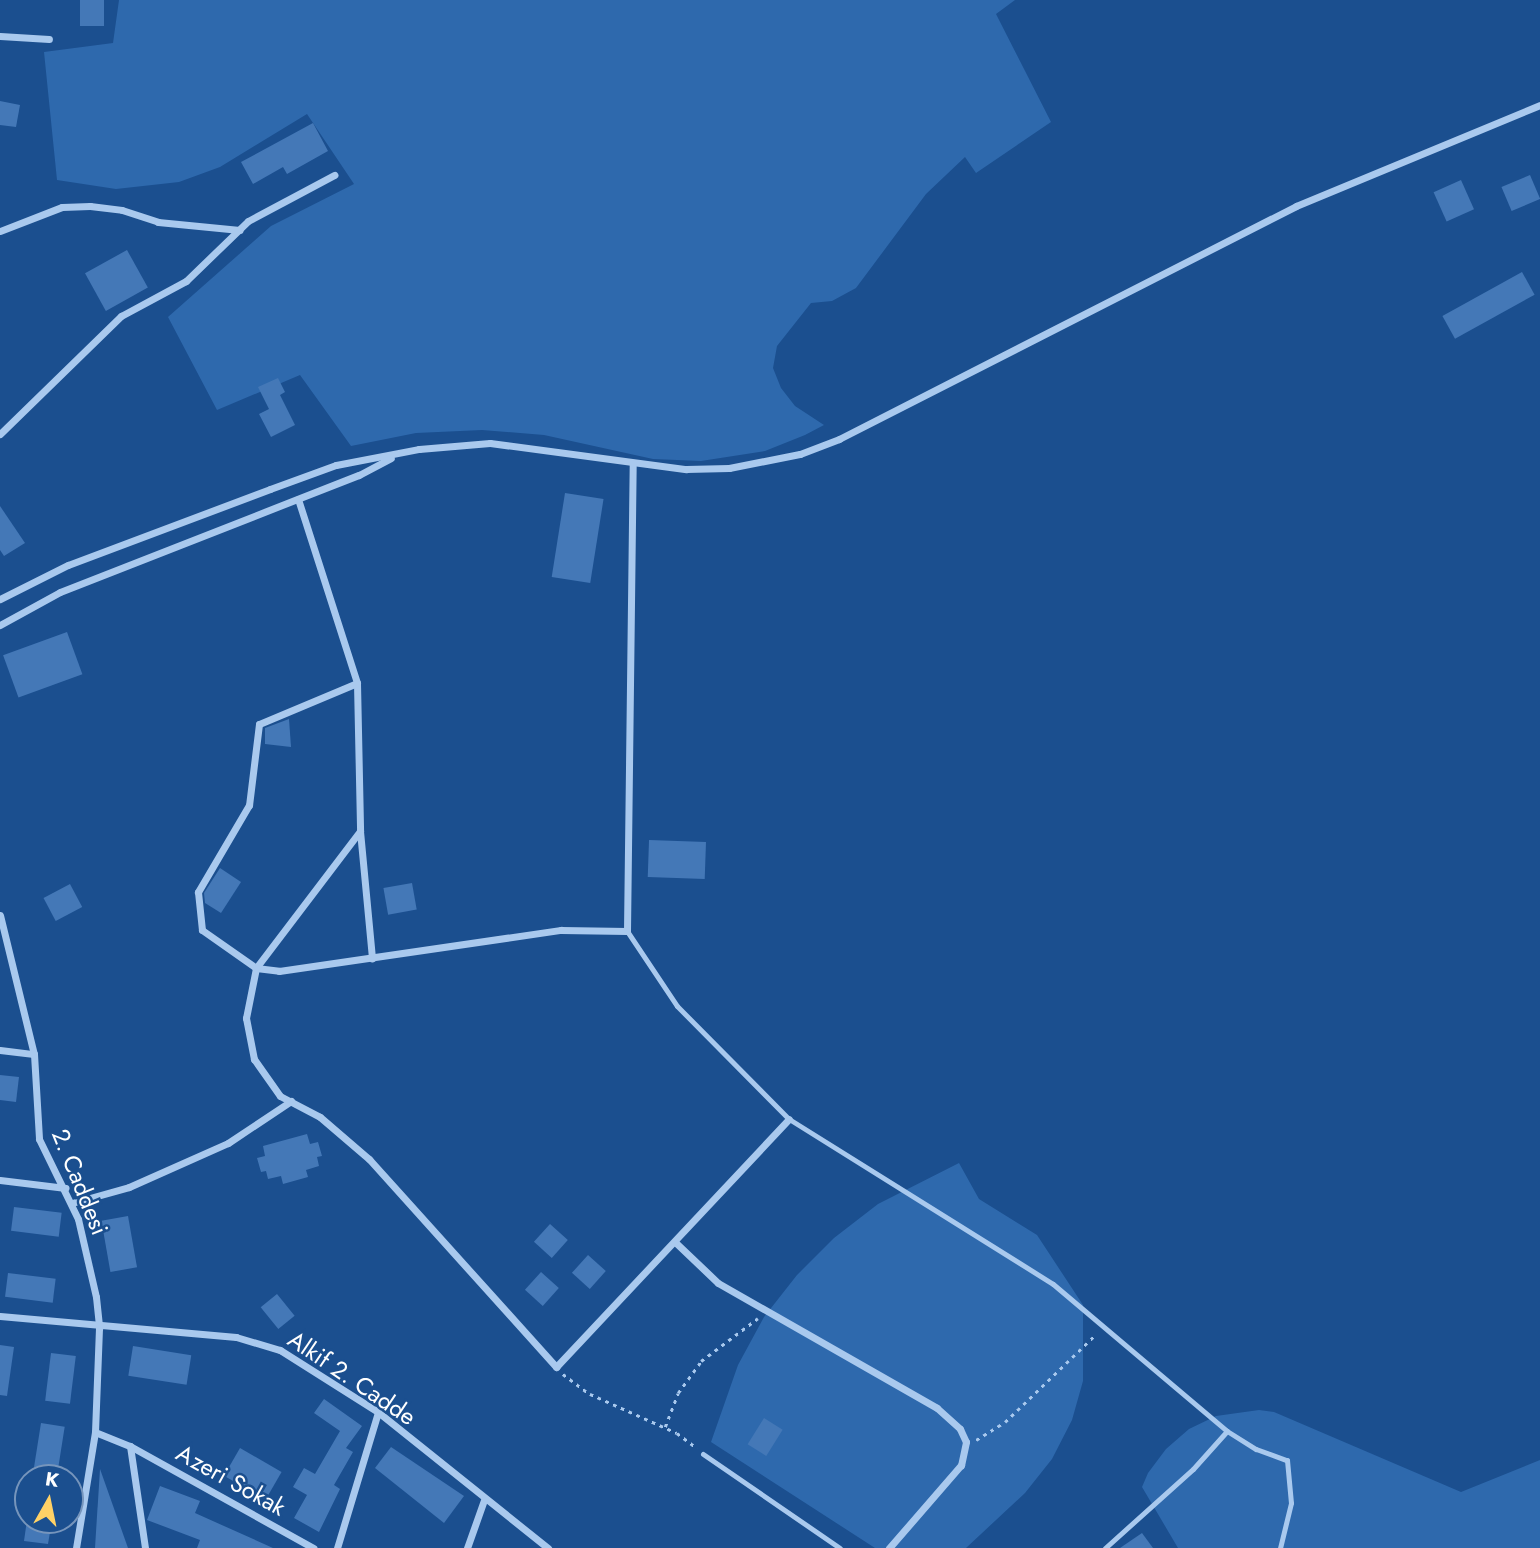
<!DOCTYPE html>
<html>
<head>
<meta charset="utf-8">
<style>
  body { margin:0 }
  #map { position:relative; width:1540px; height:1548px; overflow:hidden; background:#1b4f8f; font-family:Jost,sans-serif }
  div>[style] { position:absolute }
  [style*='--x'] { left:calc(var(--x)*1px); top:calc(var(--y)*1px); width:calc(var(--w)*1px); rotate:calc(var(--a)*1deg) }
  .green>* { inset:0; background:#2e69ad }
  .building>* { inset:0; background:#4478b7; transform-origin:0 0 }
  .path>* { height:2.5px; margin-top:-1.25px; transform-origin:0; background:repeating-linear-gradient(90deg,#a9c9ee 0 3.5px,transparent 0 8.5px) }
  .lane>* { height:5px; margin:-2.5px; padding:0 2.5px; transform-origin:2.5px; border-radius:2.5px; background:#a9c9ee }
  .street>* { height:7px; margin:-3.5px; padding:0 3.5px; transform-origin:3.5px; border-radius:3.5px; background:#a9c9ee }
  span { translate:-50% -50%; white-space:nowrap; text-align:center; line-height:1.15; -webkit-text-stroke:5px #1b4f8f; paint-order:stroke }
  .street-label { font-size:24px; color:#fff }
  .north { position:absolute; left:14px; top:1464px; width:70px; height:70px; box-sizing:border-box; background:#1b4f8f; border:2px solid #7695bc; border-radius:50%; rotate:9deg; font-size:19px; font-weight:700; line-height:28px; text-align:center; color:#fff }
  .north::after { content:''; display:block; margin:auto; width:24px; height:32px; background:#ffd166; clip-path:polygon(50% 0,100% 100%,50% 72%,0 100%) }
</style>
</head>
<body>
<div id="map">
  <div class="green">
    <div style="clip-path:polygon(119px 0,1015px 0,996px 14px,1051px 122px,976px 173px,965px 157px,926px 194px,856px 288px,832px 301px,811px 303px,777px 346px,773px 368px,781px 388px,795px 406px,824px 425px,805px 435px,765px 451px,701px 461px,653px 459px,544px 435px,482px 430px,416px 433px,351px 446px,300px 375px,217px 410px,168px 317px,271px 226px,354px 184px,307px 114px,220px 167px,179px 182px,116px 189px,57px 180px,44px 52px,113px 43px)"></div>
    <div style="clip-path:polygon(959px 1163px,979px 1199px,1037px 1235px,1083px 1305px,1083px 1381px,1072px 1420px,1052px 1459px,1025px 1493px,966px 1548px,875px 1548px,711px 1442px,738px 1365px,764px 1317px,797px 1275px,834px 1238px,878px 1204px)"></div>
    <div style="clip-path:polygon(1259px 1410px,1274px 1412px,1461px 1492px,1540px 1460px,1540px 1548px,1178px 1548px,1142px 1487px,1148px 1473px,1166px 1449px,1189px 1429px,1216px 1416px)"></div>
  </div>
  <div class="building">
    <div style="left:80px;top:0;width:24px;height:26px"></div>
    <div style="clip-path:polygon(0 101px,20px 105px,16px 127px,0 125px)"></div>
    <div style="clip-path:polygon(313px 123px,328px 151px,287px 174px,283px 167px,253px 184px,241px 162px)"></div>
    <div style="left:1530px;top:175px;width:26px;height:31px;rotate:67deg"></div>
    <div style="left:1461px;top:180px;width:32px;height:30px;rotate:66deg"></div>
    <div style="left:127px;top:250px;width:43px;height:48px;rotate:61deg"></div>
    <div style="left:1522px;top:272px;width:26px;height:91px;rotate:61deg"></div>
    <div style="clip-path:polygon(278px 378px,285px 392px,280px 395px,295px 425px,271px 437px,259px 414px,269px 409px,258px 387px)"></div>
    <div style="left:565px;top:493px;width:39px;height:85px;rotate:9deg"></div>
    <div style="clip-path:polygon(0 506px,25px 543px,4px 556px,0 550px)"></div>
    <div style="left:67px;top:632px;width:45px;height:68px;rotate:70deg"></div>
    <div style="clip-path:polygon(289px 719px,291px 747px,265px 744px,265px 728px)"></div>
    <div style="left:706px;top:842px;width:37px;height:57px;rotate:92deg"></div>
    <div style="clip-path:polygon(220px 868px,241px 882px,221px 913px,205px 903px,204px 893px)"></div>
    <div style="left:412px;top:883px;width:27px;height:29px;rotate:80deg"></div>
    <div style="left:70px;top:884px;width:26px;height:30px;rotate:62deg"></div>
    <div style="clip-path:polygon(0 1075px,19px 1077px,16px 1102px,0 1100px)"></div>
    <div style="clip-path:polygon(307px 1134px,310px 1144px,318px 1142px,322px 1156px,317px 1157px,319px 1166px,306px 1170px,308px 1177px,283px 1184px,281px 1176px,268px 1179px,266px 1171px,261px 1172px,257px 1158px,265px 1156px,263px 1146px)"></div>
    <div style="left:14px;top:1207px;width:48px;height:24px;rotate:7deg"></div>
    <div style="left:128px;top:1216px;width:52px;height:27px;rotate:80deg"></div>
    <div style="left:550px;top:1224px;width:24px;height:24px;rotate:42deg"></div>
    <div style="left:588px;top:1255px;width:24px;height:24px;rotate:42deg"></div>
    <div style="left:541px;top:1272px;width:24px;height:24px;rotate:42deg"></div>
    <div style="left:8px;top:1273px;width:48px;height:24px;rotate:7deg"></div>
    <div style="left:277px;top:1294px;width:28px;height:21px;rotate:51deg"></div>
    <div style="clip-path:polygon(0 1345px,14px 1347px,7px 1396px,0 1395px)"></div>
    <div style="left:133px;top:1346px;width:59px;height:30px;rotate:9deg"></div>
    <div style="left:51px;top:1353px;width:25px;height:48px;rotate:7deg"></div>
    <div style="clip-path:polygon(324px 1399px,362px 1426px,346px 1448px,353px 1452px,334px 1485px,340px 1489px,319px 1532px,294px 1518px,307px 1495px,293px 1487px,304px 1468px,315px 1474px,340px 1431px,314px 1413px)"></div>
    <div style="left:764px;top:1418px;width:22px;height:31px;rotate:32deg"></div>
    <div style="left:41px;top:1423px;width:24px;height:49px;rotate:9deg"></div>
    <div style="clip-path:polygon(391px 1447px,464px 1496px,444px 1523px,375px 1468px)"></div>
    <div style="left:240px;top:1448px;width:48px;height:32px;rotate:30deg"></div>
    <div style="clip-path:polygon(100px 1469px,128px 1548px,95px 1548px)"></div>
    <div style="clip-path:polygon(160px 1486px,200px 1501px,195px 1513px,273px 1548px,197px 1548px,200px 1540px,147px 1520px)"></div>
    <div style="clip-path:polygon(27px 1520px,52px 1520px,48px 1544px,24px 1541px)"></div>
    <div style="clip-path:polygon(1142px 1533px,1153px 1548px,1120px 1548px)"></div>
  </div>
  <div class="path">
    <div style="--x:563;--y:1374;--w:34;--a:37"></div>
    <div style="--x:590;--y:1394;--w:95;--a:24.1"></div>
    <div style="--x:677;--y:1433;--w:25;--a:37"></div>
    <div style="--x:665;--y:1427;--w:36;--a:-69"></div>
    <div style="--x:678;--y:1393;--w:39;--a:-54"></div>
    <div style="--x:701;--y:1361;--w:71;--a:-37"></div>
    <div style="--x:976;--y:1440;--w:34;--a:-32"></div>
    <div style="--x:1005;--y:1422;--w:127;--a:-44"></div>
  </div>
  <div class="lane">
    <div style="--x:627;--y:931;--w:90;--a:56.3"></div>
    <div style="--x:677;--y:1006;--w:159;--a:45.3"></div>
    <div style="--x:789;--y:1119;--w:311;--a:32"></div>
    <div style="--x:1053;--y:1284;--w:228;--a:40.2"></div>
    <div style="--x:1227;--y:1431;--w:34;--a:32"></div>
    <div style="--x:1256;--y:1449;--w:33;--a:20"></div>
    <div style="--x:1287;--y:1460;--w:43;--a:84.7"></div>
    <div style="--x:1291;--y:1503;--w:46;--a:103.7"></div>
    <div style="--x:703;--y:1454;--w:166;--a:34.5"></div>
    <div style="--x:1105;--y:1548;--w:118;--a:-41.9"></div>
    <div style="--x:1193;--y:1469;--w:51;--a:-48.2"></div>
  </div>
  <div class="street">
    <div style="--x:0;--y:36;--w:49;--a:3.5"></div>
    <div style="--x:0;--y:231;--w:66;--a:-21.2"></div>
    <div style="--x:62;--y:207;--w:28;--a:-2"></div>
    <div style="--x:90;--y:206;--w:32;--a:7"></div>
    <div style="--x:122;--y:210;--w:38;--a:18"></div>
    <div style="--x:158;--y:222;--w:82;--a:5.6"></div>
    <div style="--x:0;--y:434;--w:169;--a:-44.3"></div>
    <div style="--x:121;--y:316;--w:74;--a:-28.3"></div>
    <div style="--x:186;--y:281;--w:86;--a:-44.1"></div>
    <div style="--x:248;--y:221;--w:98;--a:-28.1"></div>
    <div style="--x:298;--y:499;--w:193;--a:72.2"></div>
    <div style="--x:357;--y:683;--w:148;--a:88.8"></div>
    <div style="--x:360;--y:831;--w:128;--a:84.6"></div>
    <div style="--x:0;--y:599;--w:76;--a:-26.6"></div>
    <div style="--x:68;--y:565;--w:216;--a:-20.6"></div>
    <div style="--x:270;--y:489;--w:70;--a:-20"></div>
    <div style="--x:336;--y:465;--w:85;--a:-10.9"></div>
    <div style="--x:419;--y:449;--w:71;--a:-4.8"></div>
    <div style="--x:490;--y:443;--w:198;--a:7.6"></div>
    <div style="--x:686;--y:469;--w:43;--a:-1.3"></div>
    <div style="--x:729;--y:468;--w:72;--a:-11.2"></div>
    <div style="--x:800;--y:454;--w:42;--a:-21"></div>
    <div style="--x:839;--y:439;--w:513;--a:-27.01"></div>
    <div style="--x:1296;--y:206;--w:264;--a:-22.5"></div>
    <div style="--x:0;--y:625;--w:68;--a:-28.8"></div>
    <div style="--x:60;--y:592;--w:321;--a:-21.4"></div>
    <div style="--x:359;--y:475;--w:36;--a:-28"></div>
    <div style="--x:357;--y:683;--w:106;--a:157.3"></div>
    <div style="--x:259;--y:724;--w:82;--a:97"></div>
    <div style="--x:249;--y:805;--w:101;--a:120.4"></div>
    <div style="--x:198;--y:892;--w:38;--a:84"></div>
    <div style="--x:202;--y:930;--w:66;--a:35.1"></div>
    <div style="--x:256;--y:968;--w:23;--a:7"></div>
    <div style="--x:279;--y:971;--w:285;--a:-8.3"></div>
    <div style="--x:561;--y:930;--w:66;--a:0.9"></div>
    <div style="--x:627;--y:931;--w:468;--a:-89.3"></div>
    <div style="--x:360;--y:831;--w:172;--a:127.2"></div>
    <div style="--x:256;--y:968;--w:51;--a:101.3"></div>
    <div style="--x:246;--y:1018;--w:42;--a:79"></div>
    <div style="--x:254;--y:1059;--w:45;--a:54.9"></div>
    <div style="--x:280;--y:1096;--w:45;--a:27.7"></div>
    <div style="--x:320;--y:1117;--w:65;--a:40.6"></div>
    <div style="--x:369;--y:1159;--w:280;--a:48"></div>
    <div style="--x:556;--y:1367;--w:340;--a:-46.8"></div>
    <div style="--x:0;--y:915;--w:143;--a:76.3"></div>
    <div style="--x:34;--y:1054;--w:85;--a:86.6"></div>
    <div style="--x:39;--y:1139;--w:89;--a:64"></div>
    <div style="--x:78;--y:1219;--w:80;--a:77"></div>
    <div style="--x:96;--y:1297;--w:31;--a:84"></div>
    <div style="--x:99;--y:1328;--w:104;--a:92.2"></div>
    <div style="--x:95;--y:1432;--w:118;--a:99.3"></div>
    <div style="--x:0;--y:1050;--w:34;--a:7"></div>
    <div style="--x:0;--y:1180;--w:66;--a:6.9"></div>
    <div style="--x:72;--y:1203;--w:59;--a:-15.7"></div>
    <div style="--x:129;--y:1187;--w:108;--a:-24"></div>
    <div style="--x:228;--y:1143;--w:76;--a:-33.7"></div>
    <div style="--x:675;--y:1242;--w:59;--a:43.6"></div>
    <div style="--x:718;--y:1283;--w:252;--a:29.7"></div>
    <div style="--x:937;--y:1408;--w:31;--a:42"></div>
    <div style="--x:960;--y:1429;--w:14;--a:65"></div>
    <div style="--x:966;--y:1442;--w:24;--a:102"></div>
    <div style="--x:961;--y:1465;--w:110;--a:130.9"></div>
    <div style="--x:0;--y:1316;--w:237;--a:5.1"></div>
    <div style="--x:236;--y:1337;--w:46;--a:16.5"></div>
    <div style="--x:280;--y:1350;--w:116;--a:32.3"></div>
    <div style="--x:378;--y:1412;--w:218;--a:38.7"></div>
    <div style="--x:95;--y:1432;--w:38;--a:22"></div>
    <div style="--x:130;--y:1446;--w:103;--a:81.6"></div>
    <div style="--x:130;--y:1446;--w:210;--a:29.1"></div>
    <div style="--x:337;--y:1548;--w:142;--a:-73.2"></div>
    <div style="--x:467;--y:1548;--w:51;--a:-70.5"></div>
  </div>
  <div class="street-label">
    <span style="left:80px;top:1182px;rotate:68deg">2. Caddesi</span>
    <span style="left:352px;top:1378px;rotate:34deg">Alkif 2. Cadde</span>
    <span style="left:231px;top:1480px;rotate:29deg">Azeri Sokak</span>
  </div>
  <div class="north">K</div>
</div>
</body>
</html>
